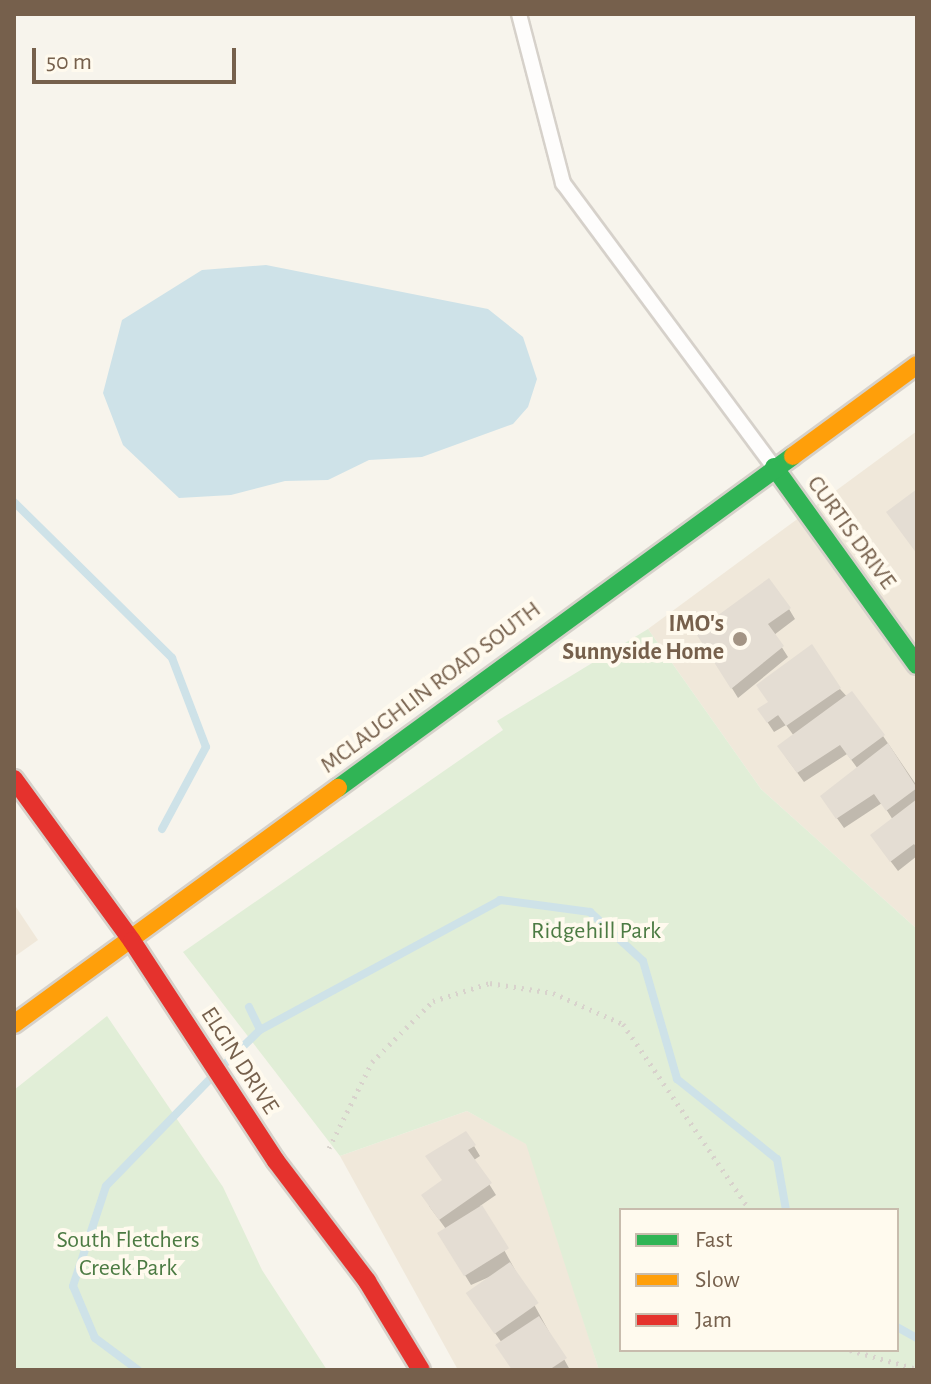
<!DOCTYPE html>
<html>
<head>
<meta charset="utf-8">
<style>
  body { margin:0 }
  #map { position:relative; width:931px; height:1384px; overflow:hidden; background:#f7f4ec; font-family:"Alegreya Sans",sans-serif }
  div>[style] { position:absolute }
  [style*='--x'] { left:calc(var(--x)*1px); top:calc(var(--y)*1px); width:calc(var(--w)*1px); rotate:calc(var(--a)*1deg) }
  .residential>* { inset:0; background:#f0e8da }
  .green>* { inset:0; background:#e1eed7 }
  .water>* { inset:0; background:#cee2e8 }
  .shadow>* { inset:0; background:#0003 }
  .stream>* { height:8px; margin:-4px; padding:0 4px; transform-origin:4px; border-radius:4px; background:#cee2e8 }
  .building>* { inset:0; background:#e4ddd3; transform-origin:0 0 }
  .path>* { height:5px; margin-top:-2.5px; transform-origin:0; background:repeating-linear-gradient(90deg,#d8d2cc 0 2px,transparent 0 8px) }
  .roads { filter:drop-shadow(2px 0 #d6d1ca) drop-shadow(-2px 0 #d6d1ca) drop-shadow(0 2px #d6d1ca) drop-shadow(0 -2px #d6d1ca) }
  .lane>* { height:14px; margin:-7px; padding:0 7px; transform-origin:7px; border-radius:7px; background:#fefdfc }
  .fast>* { height:18px; margin:-9px; padding:0 9px; transform-origin:9px; border-radius:9px; background:#30b455 }
  .slow>* { height:18px; margin:-9px; padding:0 9px; transform-origin:9px; border-radius:9px; background:#ff9f0a }
  .jam>* { height:18px; margin:-9px; padding:0 9px; transform-origin:9px; border-radius:9px; background:#e5322d }
  .dots>* { width:22px; height:22px; translate:-50% -50%; box-sizing:border-box; border:4px solid #fffaee; border-radius:50% }
  span { translate:-50% -50%; white-space:nowrap; text-align:center; line-height:1.15; -webkit-text-stroke:8px #fffaee; paint-order:stroke }
  .street-label { font-size:24px; color:#76604c }
  .poi-label { font-size:24px; color:#76604c; font-weight:700 }
  .right { translate:-100% -50%; text-align:right }
  .park-label { font-size:24px; color:#4c7b43 }
  .frame { position:absolute; inset:0; border:16px solid #76604c; pointer-events:none }
  .legend { position:absolute; left:619px; top:1208px; width:280px; height:144px; box-sizing:border-box; background:#fffaee; border:2px solid #c8bcad; margin:0; padding:10px 14px; list-style:none; font-size:24px; color:#76604c }
  .legend li { display:flex; align-items:center; gap:16px; height:40px }
  .legend b { width:40px; border:2px solid #c8bcad }
  .scale { position:absolute; left:32px; top:48px; width:204px; height:36px; box-sizing:border-box; border:4px solid #76604c; border-top:0; padding-left:10px; font-size:24px; line-height:28px; white-space:nowrap; color:#76604c; -webkit-text-stroke:6px #fffaee; paint-order:stroke }
</style>
</head>
<body>
<div id="map">
  <div class="residential">
    <div style="clip-path:polygon(917px 431px,917px 929px,761px 789px,648px 629px)"></div>
    <div style="clip-path:polygon(14px 904px,38px 940px,14px 957px)"></div>
    <div style="clip-path:polygon(467px 1111px,529px 1145px,599px 1370px,458px 1370px,340px 1156px)"></div>
  </div>
  <div class="green">
    <div style="clip-path:polygon(evenodd,648px 629px,761px 789px,917px 929px,917px 1370px,599px 1370px,526px 1144px,467px 1111px,340px 1156px,183px 952px,503px 730px,497px 721px,648px 629px,621px 1210px,897px 1210px,897px 1350px,621px 1350px,621px 1210px)"></div>
    <div style="clip-path:polygon(107px 1016px,223px 1187px,262px 1270px,327px 1370px,14px 1370px,14px 1090px)"></div>
  </div>
  <div class="water">
    <div style="clip-path:polygon(266px 265px,488px 309px,523px 337px,537px 379px,528px 407px,513px 424px,422px 457px,369px 460px,328px 480px,285px 481px,231px 495px,179px 498px,123px 445px,103px 393px,122px 320px,202px 270px)"></div>
  </div>
  <div class="shadow">
    <div style="clip-path:polygon(789px 609px,795px 619px,774px 635px,788px 657px,738px 698px,698px 633px)"></div>
    <div style="clip-path:polygon(840px 689px,883px 736px,917px 786px,917px 856px,898px 871px,879px 846px,893px 820px,882px 803px,844px 828px,829px 807px,858px 769px,847px 754px,804px 782px,785px 756px,794px 736px,786px 725px,774px 732px,766px 720px)"></div>
    <div style="clip-path:polygon(474px 1146px,480px 1156px,474px 1160px,496px 1195px,480px 1206px,570px 1370px,513px 1370px,502px 1343px,474px 1303px,496px 1274px,471px 1285px,440px 1234px,446px 1229px,429px 1206px,444px 1181px,434px 1167px)"></div>
  </div>
  <div class="stream">
    <div style="--x:14;--y:502;--w:222;--a:44.6"></div>
    <div style="--x:172;--y:658;--w:95;--a:69.1"></div>
    <div style="--x:206;--y:747;--w:93;--a:118.2"></div>
    <div style="--x:249;--y:1007;--w:25;--a:64"></div>
    <div style="--x:227;--y:1062;--w:46;--a:-44.1"></div>
    <div style="--x:260;--y:1030;--w:273;--a:-28.4"></div>
    <div style="--x:500;--y:900;--w:91;--a:7.6"></div>
    <div style="--x:590;--y:912;--w:72;--a:42.8"></div>
    <div style="--x:643;--y:961;--w:123;--a:73.9"></div>
    <div style="--x:677;--y:1079;--w:128;--a:38.7"></div>
    <div style="--x:777;--y:1159;--w:52;--a:80"></div>
    <div style="--x:897;--y:1327;--w:23;--a:29"></div>
    <div style="--x:138;--y:1370;--w:54;--a:-143.3"></div>
    <div style="--x:95;--y:1338;--w:56;--a:-112.9"></div>
    <div style="--x:73;--y:1286;--w:105;--a:-71.7"></div>
    <div style="--x:106;--y:1186;--w:148;--a:-45.8"></div>
  </div>
  <div class="building">
    <div style="clip-path:polygon(917px 489px,917px 554px,886px 512px)"></div>
    <div style="clip-path:polygon(769px 578px,791px 608px,768px 624px,784px 646px,731px 689px,695px 632px)"></div>
    <div style="clip-path:polygon(812px 644px,841px 688px,786px 726px,778px 715px,767px 723px,757px 709px,768px 702px,756px 685px)"></div>
    <div style="clip-path:polygon(852px 691px,885px 735px,851px 760px,840px 745px,797px 773px,777px 746px)"></div>
    <div style="clip-path:polygon(888px 743px,917px 788px,886px 811px,874px 794px,836px 819px,820px 796px)"></div>
    <div style="clip-path:polygon(917px 799px,917px 848px,914px 844px,890px 862px,870px 835px)"></div>
    <div style="clip-path:polygon(466px 1131px,476px 1145px,468px 1150px,492px 1183px,439px 1220px,421px 1195px,442px 1180px,425px 1156px)"></div>
    <div style="left:482px;top:1205px;width:51px;height:53px;rotate:58deg"></div>
    <div style="left:510px;top:1262px;width:50px;height:54px;rotate:55deg"></div>
    <div style="clip-path:polygon(539px 1316px,567px 1358px,549px 1370px,512px 1370px,495px 1345px)"></div>
  </div>
  <div class="path">
    <div style="--x:329;--y:1148;--w:96;--a:-63.4"></div>
    <div style="--x:372;--y:1062;--w:86;--a:-45"></div>
    <div style="--x:433;--y:1001;--w:60;--a:-17.5"></div>
    <div style="--x:490;--y:983;--w:64;--a:9"></div>
    <div style="--x:553;--y:993;--w:77;--a:23.9"></div>
    <div style="--x:623;--y:1024;--w:225;--a:55.7"></div>
    <div style="--x:850;--y:1350;--w:70;--a:15.8"></div>
  </div>
  <div class="roads">
    <div class="lane">
      <div style="--x:519;--y:14;--w:175;--a:75.4"></div>
      <div style="--x:563;--y:183;--w:349;--a:53.4"></div>
    </div>
    <div class="fast">
      <div style="--x:774;--y:467;--w:244;--a:54.2"></div>
      <div style="--x:338;--y:788;--w:563;--a:-36.12"></div>
    </div>
    <div class="slow">
      <div style="--x:793;--y:456;--w:154;--a:-36.3"></div>
      <div style="--x:14;--y:1024;--w:401;--a:-36.1"></div>
    </div>
    <div class="jam">
      <div style="--x:14;--y:779;--w:200;--a:53.9"></div>
      <div style="--x:132;--y:941;--w:263;--a:56.8"></div>
      <div style="--x:276;--y:1161;--w:151;--a:52.8"></div>
      <div style="--x:367;--y:1281;--w:104;--a:58.8"></div>
    </div>
  </div>
  <div class="dots">
    <div style="left:740px;top:639px;background:#a39484"></div>
  </div>
  <div class="street-label">
    <span style="left:851px;top:533px;rotate:54deg">CURTIS DRIVE</span>
    <span style="left:431px;top:688px;rotate:-37deg">MCLAUGHLIN ROAD SOUTH</span>
    <span style="left:239px;top:1061px;rotate:57deg">ELGIN DRIVE</span>
  </div>
  <div class="poi-label">
    <span class="right" style="left:724px;top:639px">IMO's<br>Sunnyside Home</span>
  </div>
  <div class="park-label">
    <span style="left:596px;top:932px">Ridgehill Park</span>
    <span style="left:128px;top:1255px">South Fletchers<br>Creek Park</span>
  </div>
  <div class="frame"></div>
  <ul class="legend">
  <li><b style="height:10px;background:#30b455"></b>Fast</li>
  <li><b style="height:10px;background:#ff9f0a"></b>Slow</li>
  <li><b style="height:10px;background:#e5322d"></b>Jam</li>
  </ul>
  <div class="scale">50 m</div>
</div>
</body>
</html>
